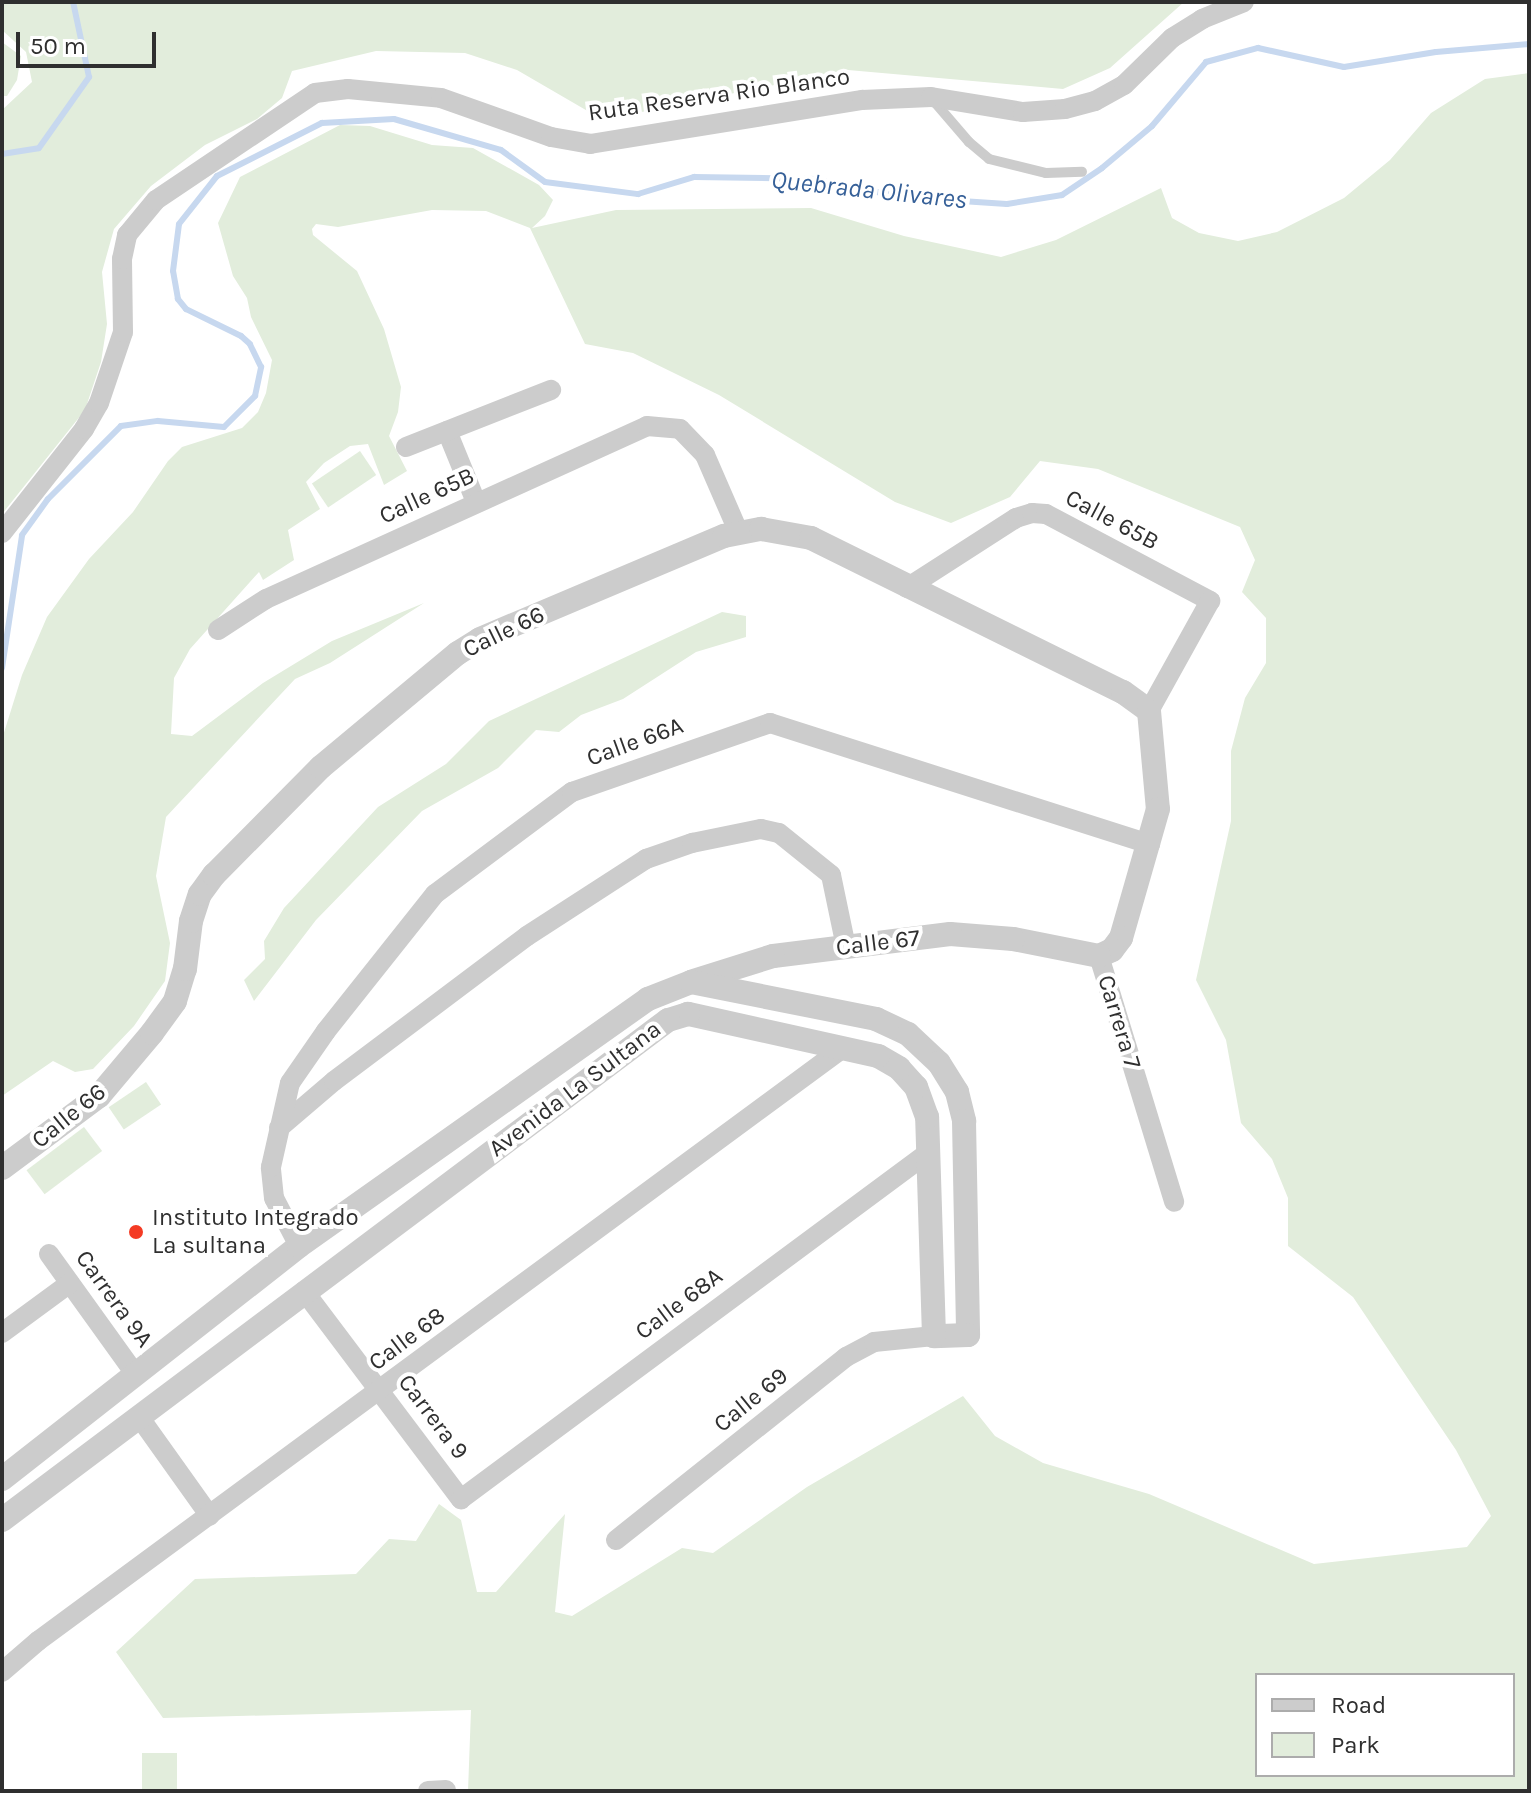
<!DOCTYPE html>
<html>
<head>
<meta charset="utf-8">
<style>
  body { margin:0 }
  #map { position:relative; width:1531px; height:1793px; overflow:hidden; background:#fff; font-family:Karla,sans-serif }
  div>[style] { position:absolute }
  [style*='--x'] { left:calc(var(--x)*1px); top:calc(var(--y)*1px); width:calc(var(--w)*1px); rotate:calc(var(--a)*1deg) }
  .green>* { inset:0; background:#e2eddc; transform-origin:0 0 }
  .stream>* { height:6px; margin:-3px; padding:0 3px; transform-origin:3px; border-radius:3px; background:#c7d8ef }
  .service>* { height:10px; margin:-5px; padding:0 5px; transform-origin:5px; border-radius:5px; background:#ccc }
  .minor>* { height:20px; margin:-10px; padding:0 10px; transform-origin:10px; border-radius:10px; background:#ccc }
  .tertiary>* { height:24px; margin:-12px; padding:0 12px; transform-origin:12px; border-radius:12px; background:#ccc }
  .dots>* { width:22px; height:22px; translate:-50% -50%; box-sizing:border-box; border:4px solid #fff; border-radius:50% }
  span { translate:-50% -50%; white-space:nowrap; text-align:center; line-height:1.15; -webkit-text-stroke:8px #fff; paint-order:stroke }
  .street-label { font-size:24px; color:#2f2f2f }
  .poi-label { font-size:24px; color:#2f2f2f }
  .left { translate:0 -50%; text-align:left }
  .water-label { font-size:26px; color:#366098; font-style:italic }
  .frame { position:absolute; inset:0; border:4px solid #2f2f2f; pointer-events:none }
  .legend { position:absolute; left:1255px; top:1673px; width:260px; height:104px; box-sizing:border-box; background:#fff; border:2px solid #acacac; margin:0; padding:10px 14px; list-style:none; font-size:24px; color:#2f2f2f }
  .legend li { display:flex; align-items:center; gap:16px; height:40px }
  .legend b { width:40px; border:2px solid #acacac }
  .scale { position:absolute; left:16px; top:32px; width:140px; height:36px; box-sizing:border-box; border:4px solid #2f2f2f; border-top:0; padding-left:10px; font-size:24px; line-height:28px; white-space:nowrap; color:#2f2f2f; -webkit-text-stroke:6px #fff; paint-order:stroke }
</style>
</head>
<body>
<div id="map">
  <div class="green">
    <div style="clip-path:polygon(2px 2px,1184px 2px,1110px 68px,1063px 89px,848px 70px,622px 116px,591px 113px,517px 70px,465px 53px,376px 51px,292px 71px,282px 98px,257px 119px,205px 145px,151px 186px,114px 229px,102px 272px,107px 324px,101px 362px,85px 410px,2px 514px,2px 110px,32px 82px,26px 52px,2px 30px)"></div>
    <div style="clip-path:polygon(2px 42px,21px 56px,17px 80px,7px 96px,2px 96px)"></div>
    <div style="clip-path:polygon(evenodd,1529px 73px,1529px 1791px,468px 1791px,471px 1710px,163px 1718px,116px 1652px,195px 1579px,356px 1574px,389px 1539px,416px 1541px,439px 1504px,461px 1520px,477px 1592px,496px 1592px,565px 1514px,555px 1612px,572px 1616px,682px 1548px,713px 1553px,807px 1487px,963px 1396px,995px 1436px,1043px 1463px,1149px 1494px,1314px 1564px,1467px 1547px,1491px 1516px,1456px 1450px,1353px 1297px,1288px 1246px,1288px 1198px,1272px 1159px,1241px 1123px,1226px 1040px,1196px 980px,1231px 821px,1231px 751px,1245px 698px,1266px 663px,1266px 618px,1242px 592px,1255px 560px,1240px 527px,1098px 469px,1040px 461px,1010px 497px,951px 523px,895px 502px,719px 395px,633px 353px,585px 344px,530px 228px,486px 211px,432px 210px,338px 227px,316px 224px,312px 229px,313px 235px,357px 271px,384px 329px,401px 387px,398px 412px,389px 436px,407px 471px,384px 485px,368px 444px,350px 446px,324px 463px,306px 482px,320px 509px,288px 530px,294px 560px,263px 580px,259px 572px,190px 649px,174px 678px,171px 734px,192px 736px,263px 683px,332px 641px,424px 603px,330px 663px,295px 679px,166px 817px,156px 876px,170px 943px,165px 981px,134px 1026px,93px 1069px,75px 1072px,53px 1061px,2px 1096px,2px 739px,22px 675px,47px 617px,89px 559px,133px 512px,168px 461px,182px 447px,242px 428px,258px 412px,266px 393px,272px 360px,251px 317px,247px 298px,233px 276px,218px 223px,240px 177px,340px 125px,370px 126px,432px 145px,473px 148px,539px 185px,553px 200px,545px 216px,532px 228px,616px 210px,811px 208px,904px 236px,1001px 257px,1056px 240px,1161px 188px,1172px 218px,1199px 233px,1238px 241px,1277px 232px,1344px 198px,1390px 160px,1431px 113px,1485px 79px,1529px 73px,1257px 1675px,1513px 1675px,1513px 1775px,1257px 1775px,1257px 1675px)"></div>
    <div style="left:360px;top:451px;width:29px;height:58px;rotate:56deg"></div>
    <div style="clip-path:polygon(722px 612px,746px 616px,746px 637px,696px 652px,623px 699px,581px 715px,559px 732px,536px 730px,498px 768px,422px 811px,316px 920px,254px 1001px,244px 980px,265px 959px,264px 941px,284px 908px,378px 807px,446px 764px,489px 721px)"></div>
    <div style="left:146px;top:1082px;width:27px;height:45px;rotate:56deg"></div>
    <div style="left:84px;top:1127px;width:30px;height:72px;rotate:53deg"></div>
    <div style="left:142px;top:1753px;width:35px;height:38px"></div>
  </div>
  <div class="stream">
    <div style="--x:2;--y:154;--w:37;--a:-9"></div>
    <div style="--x:39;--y:148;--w:87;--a:-54.8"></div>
    <div style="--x:89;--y:77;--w:77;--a:-102"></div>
    <div style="--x:2;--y:668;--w:134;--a:-81.4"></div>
    <div style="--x:22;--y:535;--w:44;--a:-54.2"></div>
    <div style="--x:48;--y:499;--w:103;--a:-45"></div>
    <div style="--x:121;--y:426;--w:37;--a:-8"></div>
    <div style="--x:158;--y:421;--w:66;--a:5.2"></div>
    <div style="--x:224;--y:427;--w:44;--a:-45"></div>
    <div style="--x:255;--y:396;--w:30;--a:-78"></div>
    <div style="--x:261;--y:367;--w:25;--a:-116"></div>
    <div style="--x:250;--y:344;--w:12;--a:-138"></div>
    <div style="--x:241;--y:336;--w:61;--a:-153.9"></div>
    <div style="--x:186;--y:309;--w:13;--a:-129"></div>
    <div style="--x:178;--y:299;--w:28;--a:-100"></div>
    <div style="--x:173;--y:271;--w:47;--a:-82.7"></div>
    <div style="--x:179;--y:224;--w:61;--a:-51.6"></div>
    <div style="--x:217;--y:176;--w:118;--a:-26.8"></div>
    <div style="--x:322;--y:123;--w:72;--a:-3.2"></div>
    <div style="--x:394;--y:119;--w:111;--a:16.2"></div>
    <div style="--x:501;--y:150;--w:54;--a:36"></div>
    <div style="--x:545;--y:182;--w:94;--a:7.4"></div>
    <div style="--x:638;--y:194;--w:59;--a:-16.9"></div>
    <div style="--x:694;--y:177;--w:121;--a:0.9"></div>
    <div style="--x:815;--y:179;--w:88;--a:11.8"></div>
    <div style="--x:901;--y:197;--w:106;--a:3.8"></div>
    <div style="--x:1007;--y:204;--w:56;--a:-9.3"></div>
    <div style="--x:1062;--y:195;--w:48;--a:-34"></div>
    <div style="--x:1102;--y:168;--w:65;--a:-40"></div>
    <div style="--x:1152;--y:126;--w:84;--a:-49.8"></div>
    <div style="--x:1206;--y:62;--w:54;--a:-15.1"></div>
    <div style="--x:1258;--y:48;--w:88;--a:12.5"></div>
    <div style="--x:1344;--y:67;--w:93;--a:-9.3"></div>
    <div style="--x:1436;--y:52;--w:93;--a:-4.9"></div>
  </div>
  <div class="service">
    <div style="--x:932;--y:99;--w:57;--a:49.3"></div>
    <div style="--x:969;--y:142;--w:26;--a:40"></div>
    <div style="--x:989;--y:159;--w:59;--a:13.8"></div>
    <div style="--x:1046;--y:173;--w:36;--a:-2"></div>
  </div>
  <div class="minor">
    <div style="--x:447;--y:431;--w:77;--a:67.8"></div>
    <div style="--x:406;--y:447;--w:156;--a:-21.5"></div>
    <div style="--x:2;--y:533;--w:132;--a:-51.7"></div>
    <div style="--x:84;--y:429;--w:30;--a:-60"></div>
    <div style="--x:99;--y:403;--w:75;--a:-71.3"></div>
    <div style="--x:123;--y:332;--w:73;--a:-90.8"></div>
    <div style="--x:122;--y:259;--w:25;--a:-78"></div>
    <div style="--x:127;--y:235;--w:45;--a:-50.4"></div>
    <div style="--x:156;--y:200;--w:192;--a:-33.9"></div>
    <div style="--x:315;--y:93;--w:33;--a:-7"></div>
    <div style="--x:348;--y:89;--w:93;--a:5.5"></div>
    <div style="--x:441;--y:98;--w:117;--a:19.5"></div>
    <div style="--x:551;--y:137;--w:40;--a:10"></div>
    <div style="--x:590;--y:144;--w:276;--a:-9.2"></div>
    <div style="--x:862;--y:100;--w:69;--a:-2.5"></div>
    <div style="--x:931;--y:97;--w:93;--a:9.3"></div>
    <div style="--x:1023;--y:112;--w:42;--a:-4.1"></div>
    <div style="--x:1065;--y:109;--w:31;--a:-15"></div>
    <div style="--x:1095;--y:101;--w:33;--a:-29"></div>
    <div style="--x:1124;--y:85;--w:67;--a:-44.4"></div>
    <div style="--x:1172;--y:38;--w:36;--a:-32"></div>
    <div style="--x:1202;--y:19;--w:45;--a:-22"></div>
    <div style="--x:907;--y:588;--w:130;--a:-32.7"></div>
    <div style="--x:1016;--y:518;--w:17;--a:-17"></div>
    <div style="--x:1032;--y:513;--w:14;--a:4"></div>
    <div style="--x:1046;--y:514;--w:186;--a:27.9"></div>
    <div style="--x:1210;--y:601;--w:126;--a:119"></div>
    <div style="--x:218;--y:630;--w:57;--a:-32.9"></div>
    <div style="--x:266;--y:599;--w:418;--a:-24.4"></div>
    <div style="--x:647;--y:426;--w:33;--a:5"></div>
    <div style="--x:680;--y:429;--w:36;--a:46"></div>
    <div style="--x:705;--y:455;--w:83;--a:66.5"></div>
    <div style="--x:1099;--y:956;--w:257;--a:73"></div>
    <div style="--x:279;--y:1128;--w:72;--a:-40.5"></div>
    <div style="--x:334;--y:1081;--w:241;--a:-36.9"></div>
    <div style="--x:527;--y:936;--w:142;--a:-32.9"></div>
    <div style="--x:646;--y:859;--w:49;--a:-19.2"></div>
    <div style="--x:692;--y:843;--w:70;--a:-11.5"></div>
    <div style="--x:761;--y:829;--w:18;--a:13"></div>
    <div style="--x:779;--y:833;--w:67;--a:38.9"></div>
    <div style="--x:831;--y:875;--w:74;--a:78.2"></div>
    <div style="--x:299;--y:1246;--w:54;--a:-117.5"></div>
    <div style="--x:274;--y:1198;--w:31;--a:-96"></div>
    <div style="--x:271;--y:1167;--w:86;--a:-77.3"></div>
    <div style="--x:290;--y:1083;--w:63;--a:-55.3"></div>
    <div style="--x:326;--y:1031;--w:175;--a:-51.5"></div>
    <div style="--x:435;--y:894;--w:171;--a:-36.7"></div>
    <div style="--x:572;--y:792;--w:210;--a:-19.2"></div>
    <div style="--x:770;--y:723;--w:399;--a:17.7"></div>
    <div style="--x:49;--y:1254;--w:149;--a:54.3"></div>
    <div style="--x:304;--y:1291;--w:261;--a:53"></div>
    <div style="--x:461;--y:1499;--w:583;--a:-36.56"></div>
    <div style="--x:2;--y:1333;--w:84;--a:-36.3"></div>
    <div style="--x:140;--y:1418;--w:120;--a:54.5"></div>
    <div style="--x:616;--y:1540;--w:294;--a:-38.5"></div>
    <div style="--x:846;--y:1357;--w:32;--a:-28"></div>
    <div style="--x:874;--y:1342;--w:60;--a:-5.7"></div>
    <div style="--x:2;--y:1672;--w:48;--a:-40.7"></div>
    <div style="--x:38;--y:1641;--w:1000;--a:-36.38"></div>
    <div style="--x:428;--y:1791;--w:18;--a:-3"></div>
  </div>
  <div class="tertiary">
    <div style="--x:2;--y:1168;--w:121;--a:-36.6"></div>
    <div style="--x:99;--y:1096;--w:82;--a:-49.9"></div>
    <div style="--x:152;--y:1033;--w:39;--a:-54"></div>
    <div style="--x:175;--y:1001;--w:34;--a:-73"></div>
    <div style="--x:185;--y:969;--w:48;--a:-82.9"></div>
    <div style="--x:191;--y:921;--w:28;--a:-72"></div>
    <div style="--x:200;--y:894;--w:24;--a:-54"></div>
    <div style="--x:214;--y:875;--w:152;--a:-45.3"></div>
    <div style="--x:321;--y:767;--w:178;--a:-39.8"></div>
    <div style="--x:458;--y:653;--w:26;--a:-32"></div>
    <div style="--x:480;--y:639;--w:265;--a:-22.9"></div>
    <div style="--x:724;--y:536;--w:38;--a:-11"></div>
    <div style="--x:761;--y:529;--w:51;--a:10.2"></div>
    <div style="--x:811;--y:538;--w:348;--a:26.3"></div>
    <div style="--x:1123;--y:692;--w:32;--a:36"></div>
    <div style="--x:1149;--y:711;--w:98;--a:84.8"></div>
    <div style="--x:1158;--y:809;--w:134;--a:106"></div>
    <div style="--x:1121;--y:938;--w:15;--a:127"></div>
    <div style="--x:1112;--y:950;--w:14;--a:155"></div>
    <div style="--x:1099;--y:956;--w:88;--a:-168.8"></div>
    <div style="--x:1013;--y:939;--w:63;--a:-175.5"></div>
    <div style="--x:950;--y:934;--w:178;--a:172.9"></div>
    <div style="--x:773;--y:956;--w:84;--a:162.6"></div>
    <div style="--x:2;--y:1479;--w:377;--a:-38.1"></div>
    <div style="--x:299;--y:1246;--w:428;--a:-35.3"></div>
    <div style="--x:648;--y:999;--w:46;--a:-21.6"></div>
    <div style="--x:691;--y:982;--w:189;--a:11.3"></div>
    <div style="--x:876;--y:1019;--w:35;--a:25"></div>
    <div style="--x:908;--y:1034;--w:42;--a:43.1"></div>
    <div style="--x:939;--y:1063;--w:34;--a:58"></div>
    <div style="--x:957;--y:1092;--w:30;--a:76"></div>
    <div style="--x:964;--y:1121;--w:214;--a:88.9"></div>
    <div style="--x:968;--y:1335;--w:34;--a:178"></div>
    <div style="--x:934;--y:1336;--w:219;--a:-91.8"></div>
    <div style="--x:927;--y:1117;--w:32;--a:-110"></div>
    <div style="--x:916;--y:1087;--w:25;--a:-132"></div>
    <div style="--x:899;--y:1068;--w:24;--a:-150"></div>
    <div style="--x:878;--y:1056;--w:195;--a:-167.5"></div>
    <div style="--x:688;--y:1014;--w:21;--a:163"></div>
    <div style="--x:668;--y:1020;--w:833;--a:143.1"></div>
  </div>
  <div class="dots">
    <div style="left:136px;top:1232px;background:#f43b24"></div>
  </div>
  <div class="street-label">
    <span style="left:719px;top:95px;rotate:-8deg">Ruta Reserva Rio Blanco</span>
    <span style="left:427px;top:496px;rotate:-25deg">Calle 65B</span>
    <span style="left:1112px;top:520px;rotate:28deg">Calle 65B</span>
    <span style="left:504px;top:632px;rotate:-26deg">Calle 66</span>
    <span style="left:635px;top:742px;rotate:-20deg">Calle 66A</span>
    <span style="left:878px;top:943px;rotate:-7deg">Calle 67</span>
    <span style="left:1119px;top:1022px;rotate:73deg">Carrera 7</span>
    <span style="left:575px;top:1089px;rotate:-37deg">Avenida La Sultana</span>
    <span style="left:69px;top:1116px;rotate:-39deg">Calle 66</span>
    <span style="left:114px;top:1299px;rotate:54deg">Carrera 9A</span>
    <span style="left:679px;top:1304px;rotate:-37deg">Calle 68A</span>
    <span style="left:407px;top:1339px;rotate:-37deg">Calle 68</span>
    <span style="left:751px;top:1400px;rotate:-39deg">Calle 69</span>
    <span style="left:433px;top:1417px;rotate:53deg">Carrera 9</span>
  </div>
  <div class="poi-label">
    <span class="left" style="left:152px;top:1232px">Instituto Integrado<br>La sultana</span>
  </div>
  <div class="water-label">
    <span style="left:869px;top:190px;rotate:6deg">Quebrada Olivares</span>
  </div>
  <div class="frame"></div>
  <ul class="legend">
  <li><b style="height:10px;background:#ccc"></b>Road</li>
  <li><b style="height:22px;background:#e2eddc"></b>Park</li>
  </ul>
  <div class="scale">50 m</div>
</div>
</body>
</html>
